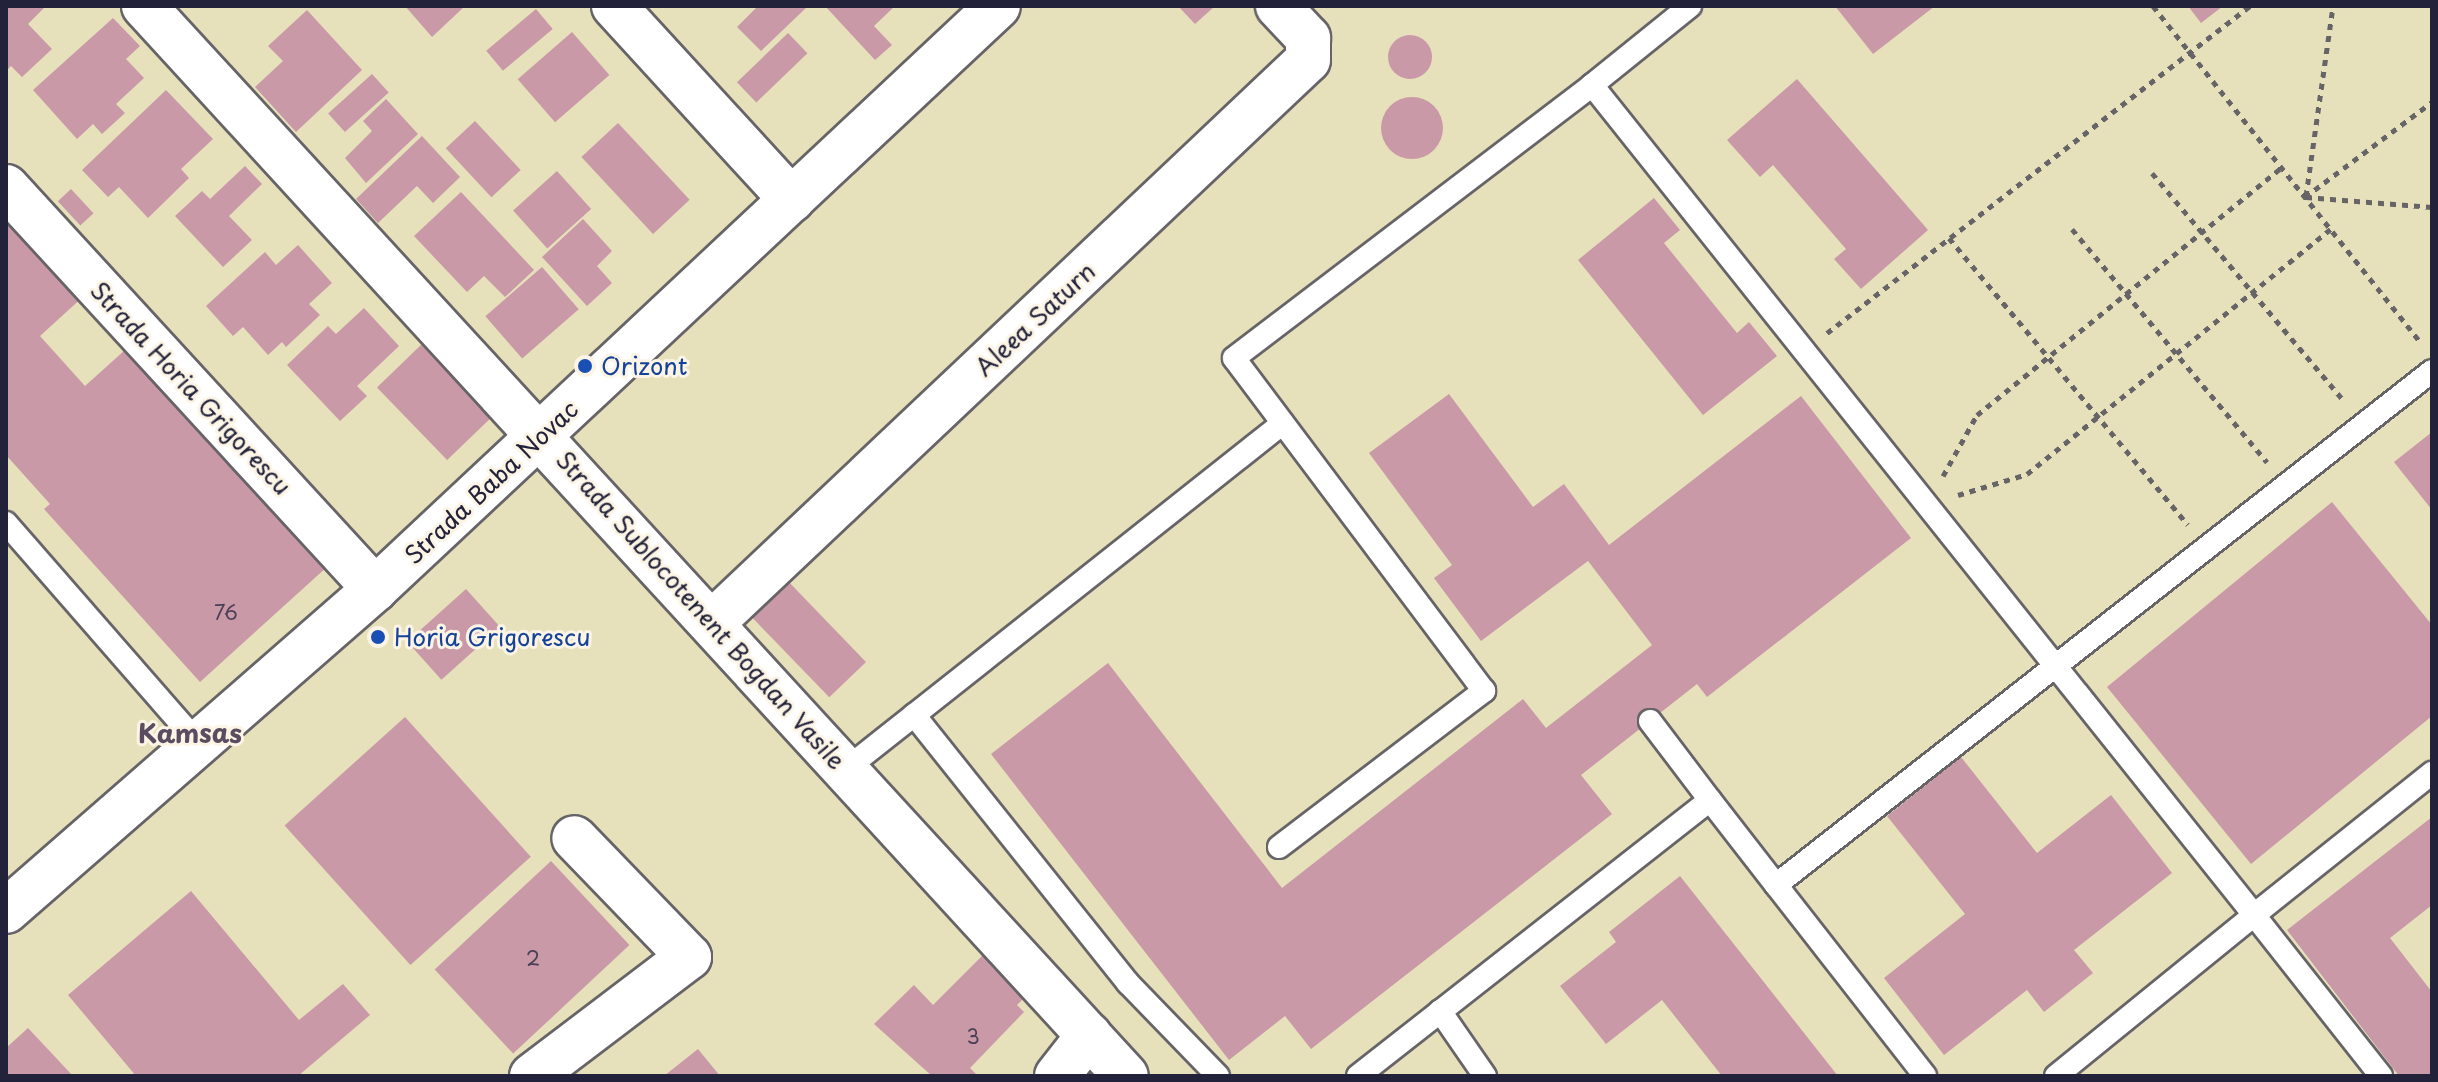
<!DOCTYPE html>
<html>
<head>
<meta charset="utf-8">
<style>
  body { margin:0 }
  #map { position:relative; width:2438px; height:1082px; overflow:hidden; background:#e6e0bb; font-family:"Playpen Sans",sans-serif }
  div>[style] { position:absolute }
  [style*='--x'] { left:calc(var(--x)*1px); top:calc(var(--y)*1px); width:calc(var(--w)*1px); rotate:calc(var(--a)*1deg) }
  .building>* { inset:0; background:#c999a8; transform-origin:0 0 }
  .round { border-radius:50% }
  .path>* { height:5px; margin-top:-2.5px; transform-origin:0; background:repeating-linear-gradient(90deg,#676468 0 6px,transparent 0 12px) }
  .roads { filter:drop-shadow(2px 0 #676468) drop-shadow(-2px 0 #676468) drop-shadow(0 2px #676468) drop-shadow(0 -2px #676468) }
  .lane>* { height:22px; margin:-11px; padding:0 11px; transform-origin:11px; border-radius:11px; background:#fff }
  .street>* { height:44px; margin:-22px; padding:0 22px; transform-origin:22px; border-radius:22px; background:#fff }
  .secondary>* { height:44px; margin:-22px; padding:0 22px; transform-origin:22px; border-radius:22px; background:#fff }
  .dots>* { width:22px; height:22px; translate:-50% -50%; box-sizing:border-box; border:4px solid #fcf5e5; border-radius:50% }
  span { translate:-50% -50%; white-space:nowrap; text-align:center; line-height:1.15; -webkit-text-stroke:6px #fcf5e5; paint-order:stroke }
  .number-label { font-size:20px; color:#4c4056 }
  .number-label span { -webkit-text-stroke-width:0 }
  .street-label { font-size:24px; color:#22223b }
  .transit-label { font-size:24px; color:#164399 }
  .left { translate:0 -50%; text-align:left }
  .neighbourhood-label { font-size:26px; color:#5c4c61; font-weight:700 }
  .frame { position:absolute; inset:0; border:8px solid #22223b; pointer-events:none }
</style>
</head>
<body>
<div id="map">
  <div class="building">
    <div style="clip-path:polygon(6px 6px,46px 6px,28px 24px,52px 49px,22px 77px,11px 66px,6px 71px)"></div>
    <div style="clip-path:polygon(405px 6px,465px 6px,432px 37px)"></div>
    <div style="clip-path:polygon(758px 6px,808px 6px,761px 51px,737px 27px)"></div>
    <div style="clip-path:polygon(825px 6px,895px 6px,874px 26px,892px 45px,875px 60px)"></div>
    <div style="clip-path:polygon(1178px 6px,1215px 6px,1195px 24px)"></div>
    <div style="clip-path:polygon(1835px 6px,1935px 6px,1873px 54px)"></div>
    <div style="clip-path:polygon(2188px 6px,2223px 6px,2201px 23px)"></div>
    <div style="left:536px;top:9px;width:26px;height:65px;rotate:50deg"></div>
    <div style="clip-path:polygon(307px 10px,362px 70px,296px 132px,255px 87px,283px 61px,268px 46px)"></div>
    <div style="clip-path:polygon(113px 18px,140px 46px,126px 59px,144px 78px,116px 104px,125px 113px,102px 134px,93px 124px,77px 139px,33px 90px)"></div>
    <div style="left:572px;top:32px;width:57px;height:72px;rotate:49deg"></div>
    <div style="left:788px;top:33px;width:28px;height:71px;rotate:46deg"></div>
    <div class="round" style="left:1388px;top:35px;width:44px;height:44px"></div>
    <div style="left:372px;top:74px;width:25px;height:59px;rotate:48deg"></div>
    <div style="clip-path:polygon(1797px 79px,1928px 230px,1861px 289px,1834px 259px,1846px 249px,1773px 165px,1760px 177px,1727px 140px)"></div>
    <div style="clip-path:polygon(166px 90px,213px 139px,181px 169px,189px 178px,148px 218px,119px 187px,108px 197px,82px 170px)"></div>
    <div class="round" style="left:1381px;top:97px;width:62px;height:62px"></div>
    <div style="clip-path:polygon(386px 99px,418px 134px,366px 183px,345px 158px,372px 131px,363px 121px)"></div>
    <div style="left:475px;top:121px;width:67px;height:40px;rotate:47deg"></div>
    <div style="left:618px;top:123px;width:105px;height:50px;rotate:47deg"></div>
    <div style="clip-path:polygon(422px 136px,460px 177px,433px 203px,417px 186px,378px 223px,356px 199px)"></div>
    <div style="clip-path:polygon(245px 166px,262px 184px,229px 216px,252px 240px,223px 267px,175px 216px,202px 191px,210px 199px)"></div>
    <div style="left:557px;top:171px;width:51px;height:59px;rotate:48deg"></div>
    <div style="left:71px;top:189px;width:33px;height:18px;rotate:47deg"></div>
    <div style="clip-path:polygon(461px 192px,534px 270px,505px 297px,484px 276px,467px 292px,414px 236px)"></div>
    <div style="clip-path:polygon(1654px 198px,1680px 230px,1664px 243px,1737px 333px,1749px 322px,1777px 356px,1703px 415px,1578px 260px)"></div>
    <div style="clip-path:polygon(13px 215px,85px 295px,40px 336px,85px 386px,125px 350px,168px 397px,172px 393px,328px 566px,200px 682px,44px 509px,50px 504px,6px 455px,6px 221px)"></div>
    <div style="clip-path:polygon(583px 219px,612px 251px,597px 266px,612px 283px,587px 306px,542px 257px)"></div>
    <div style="clip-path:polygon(298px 245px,332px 283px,309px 304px,320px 315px,286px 347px,282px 342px,268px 355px,243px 327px,233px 336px,206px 306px,265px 252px,276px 265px)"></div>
    <div style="left:542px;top:267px;width:56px;height:75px;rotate:49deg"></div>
    <div style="clip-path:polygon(364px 308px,399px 346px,357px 386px,367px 396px,340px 421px,287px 365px,328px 326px,336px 334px)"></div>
    <div style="left:423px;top:343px;width:101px;height:64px;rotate:46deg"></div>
    <div style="clip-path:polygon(1449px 394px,1533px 507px,1564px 484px,1609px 545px,1801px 396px,1911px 538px,1707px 697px,1697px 684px,1581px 775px,1612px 814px,1311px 1049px,1285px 1016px,1229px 1060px,991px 754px,1108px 663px,1282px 888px,1523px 699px,1546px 728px,1652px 645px,1588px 561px,1481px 641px,1434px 578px,1452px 565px,1369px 453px)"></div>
    <div style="clip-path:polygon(2432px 432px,2432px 510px,2394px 462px)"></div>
    <div style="clip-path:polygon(2332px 502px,2432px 625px,2432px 716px,2251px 864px,2107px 687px)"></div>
    <div style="left:784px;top:577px;width:118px;height:51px;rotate:46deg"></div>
    <div style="left:466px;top:589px;width:51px;height:79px;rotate:48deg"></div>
    <div style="left:405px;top:717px;width:188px;height:162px;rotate:48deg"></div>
    <div style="clip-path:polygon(1961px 757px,2037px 853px,2111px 795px,2172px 873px,2074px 950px,2093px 973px,2044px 1012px,2027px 990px,1944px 1055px,1884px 978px,1965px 914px,1887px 816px)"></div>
    <div style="clip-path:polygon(2432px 817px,2432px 905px,2390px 938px,2432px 992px,2432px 1076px,2399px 1076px,2287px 930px)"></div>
    <div style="left:551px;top:861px;width:115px;height:159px;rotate:47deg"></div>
    <div style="clip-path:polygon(1680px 876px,1838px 1076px,1722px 1076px,1662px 1000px,1606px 1044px,1560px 986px,1616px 942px,1609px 932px)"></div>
    <div style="clip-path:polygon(191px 891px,299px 1020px,343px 984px,370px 1015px,298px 1076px,136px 1076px,68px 995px)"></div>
    <div style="clip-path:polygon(985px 953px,1027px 995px,1017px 1005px,1024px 1012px,970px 1068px,978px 1076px,932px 1076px,874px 1024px,914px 985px,933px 1005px)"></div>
    <div style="clip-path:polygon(28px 1028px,73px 1076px,6px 1076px,6px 1048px)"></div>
    <div style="clip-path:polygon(698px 1049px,720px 1076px,664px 1076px)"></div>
  </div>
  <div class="path">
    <div style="--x:2153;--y:6;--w:431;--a:51.5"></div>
    <div style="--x:2152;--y:173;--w:299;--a:49.9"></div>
    <div style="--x:2306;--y:196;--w:192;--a:-81.9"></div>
    <div style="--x:2305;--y:197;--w:159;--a:-36.8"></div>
    <div style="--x:2306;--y:197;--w:126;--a:4.5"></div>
    <div style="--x:2072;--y:229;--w:304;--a:50.1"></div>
    <div style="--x:1949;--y:238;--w:373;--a:50.2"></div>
    <div style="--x:1827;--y:333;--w:535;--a:-37.71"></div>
    <div style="--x:1943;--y:476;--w:70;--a:-60.9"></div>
    <div style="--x:1977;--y:415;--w:393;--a:-39.1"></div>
    <div style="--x:1958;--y:495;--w:72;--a:-16.9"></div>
    <div style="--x:2027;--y:474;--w:390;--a:-38.9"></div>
  </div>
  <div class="roads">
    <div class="lane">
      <div style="--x:1690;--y:6;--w:126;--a:141.1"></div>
      <div style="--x:1592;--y:85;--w:1062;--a:51.42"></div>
      <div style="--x:2254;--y:915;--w:228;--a:-38.6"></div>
      <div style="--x:6;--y:523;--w:295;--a:48.9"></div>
      <div style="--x:914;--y:715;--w:343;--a:51.4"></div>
      <div style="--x:1128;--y:983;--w:129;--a:45.9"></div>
      <div style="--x:1650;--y:721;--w:99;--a:52.8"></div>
      <div style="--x:846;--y:769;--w:557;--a:-38.37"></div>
      <div style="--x:1279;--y:847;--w:258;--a:-37.3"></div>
      <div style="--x:1484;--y:691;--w:416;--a:-126.9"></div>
      <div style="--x:1234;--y:358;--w:450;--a:-37.3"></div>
      <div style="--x:1776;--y:885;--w:242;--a:52"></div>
      <div style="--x:1440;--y:1011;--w:79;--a:55.3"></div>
      <div style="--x:1358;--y:1076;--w:447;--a:-38.1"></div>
      <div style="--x:1710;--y:800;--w:108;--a:52.2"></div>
      <div style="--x:1776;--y:885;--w:833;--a:-38.08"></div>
      <div style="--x:2056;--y:1076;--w:255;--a:-39.1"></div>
      <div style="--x:2254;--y:915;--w:205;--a:51.7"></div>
    </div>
    <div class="street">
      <div style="--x:144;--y:6;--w:1452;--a:47.46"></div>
      <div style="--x:614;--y:6;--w:263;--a:47.5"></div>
      <div style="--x:6;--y:187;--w:546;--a:47.45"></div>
      <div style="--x:713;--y:622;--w:818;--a:-43.37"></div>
      <div style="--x:1308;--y:60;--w:22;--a:-90"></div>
      <div style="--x:1308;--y:38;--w:44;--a:-133.2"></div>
      <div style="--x:532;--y:1076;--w:197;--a:-37.2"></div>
      <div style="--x:689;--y:957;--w:165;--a:-134"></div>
      <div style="--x:1057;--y:1076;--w:52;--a:-52"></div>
    </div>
    <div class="secondary">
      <div style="--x:6;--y:911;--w:490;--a:-41.1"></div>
      <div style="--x:375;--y:589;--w:853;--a:-43.1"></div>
    </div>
  </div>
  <div class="dots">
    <div style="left:585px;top:366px;background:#1a4fb4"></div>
    <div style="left:378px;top:637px;background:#1a4fb4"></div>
  </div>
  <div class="number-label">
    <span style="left:226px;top:612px">76</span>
    <span style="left:533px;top:958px">2</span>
    <span style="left:973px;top:1036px">3</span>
  </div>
  <div class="street-label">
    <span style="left:1035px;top:319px;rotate:-43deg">Aleea Saturn</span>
    <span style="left:191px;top:388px;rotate:47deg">Strada Horia Grigorescu</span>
    <span style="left:491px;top:482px;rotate:-43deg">Strada Baba Novac</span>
    <span style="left:701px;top:610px;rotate:48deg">Strada Sublocotenent Bogdan Vasile</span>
  </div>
  <div class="transit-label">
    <span class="left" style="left:601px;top:366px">Orizont</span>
    <span class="left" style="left:394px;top:637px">Horia Grigorescu</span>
  </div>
  <div class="neighbourhood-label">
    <span style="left:190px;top:733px">Kamsas</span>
  </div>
  <div class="frame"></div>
</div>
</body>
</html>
